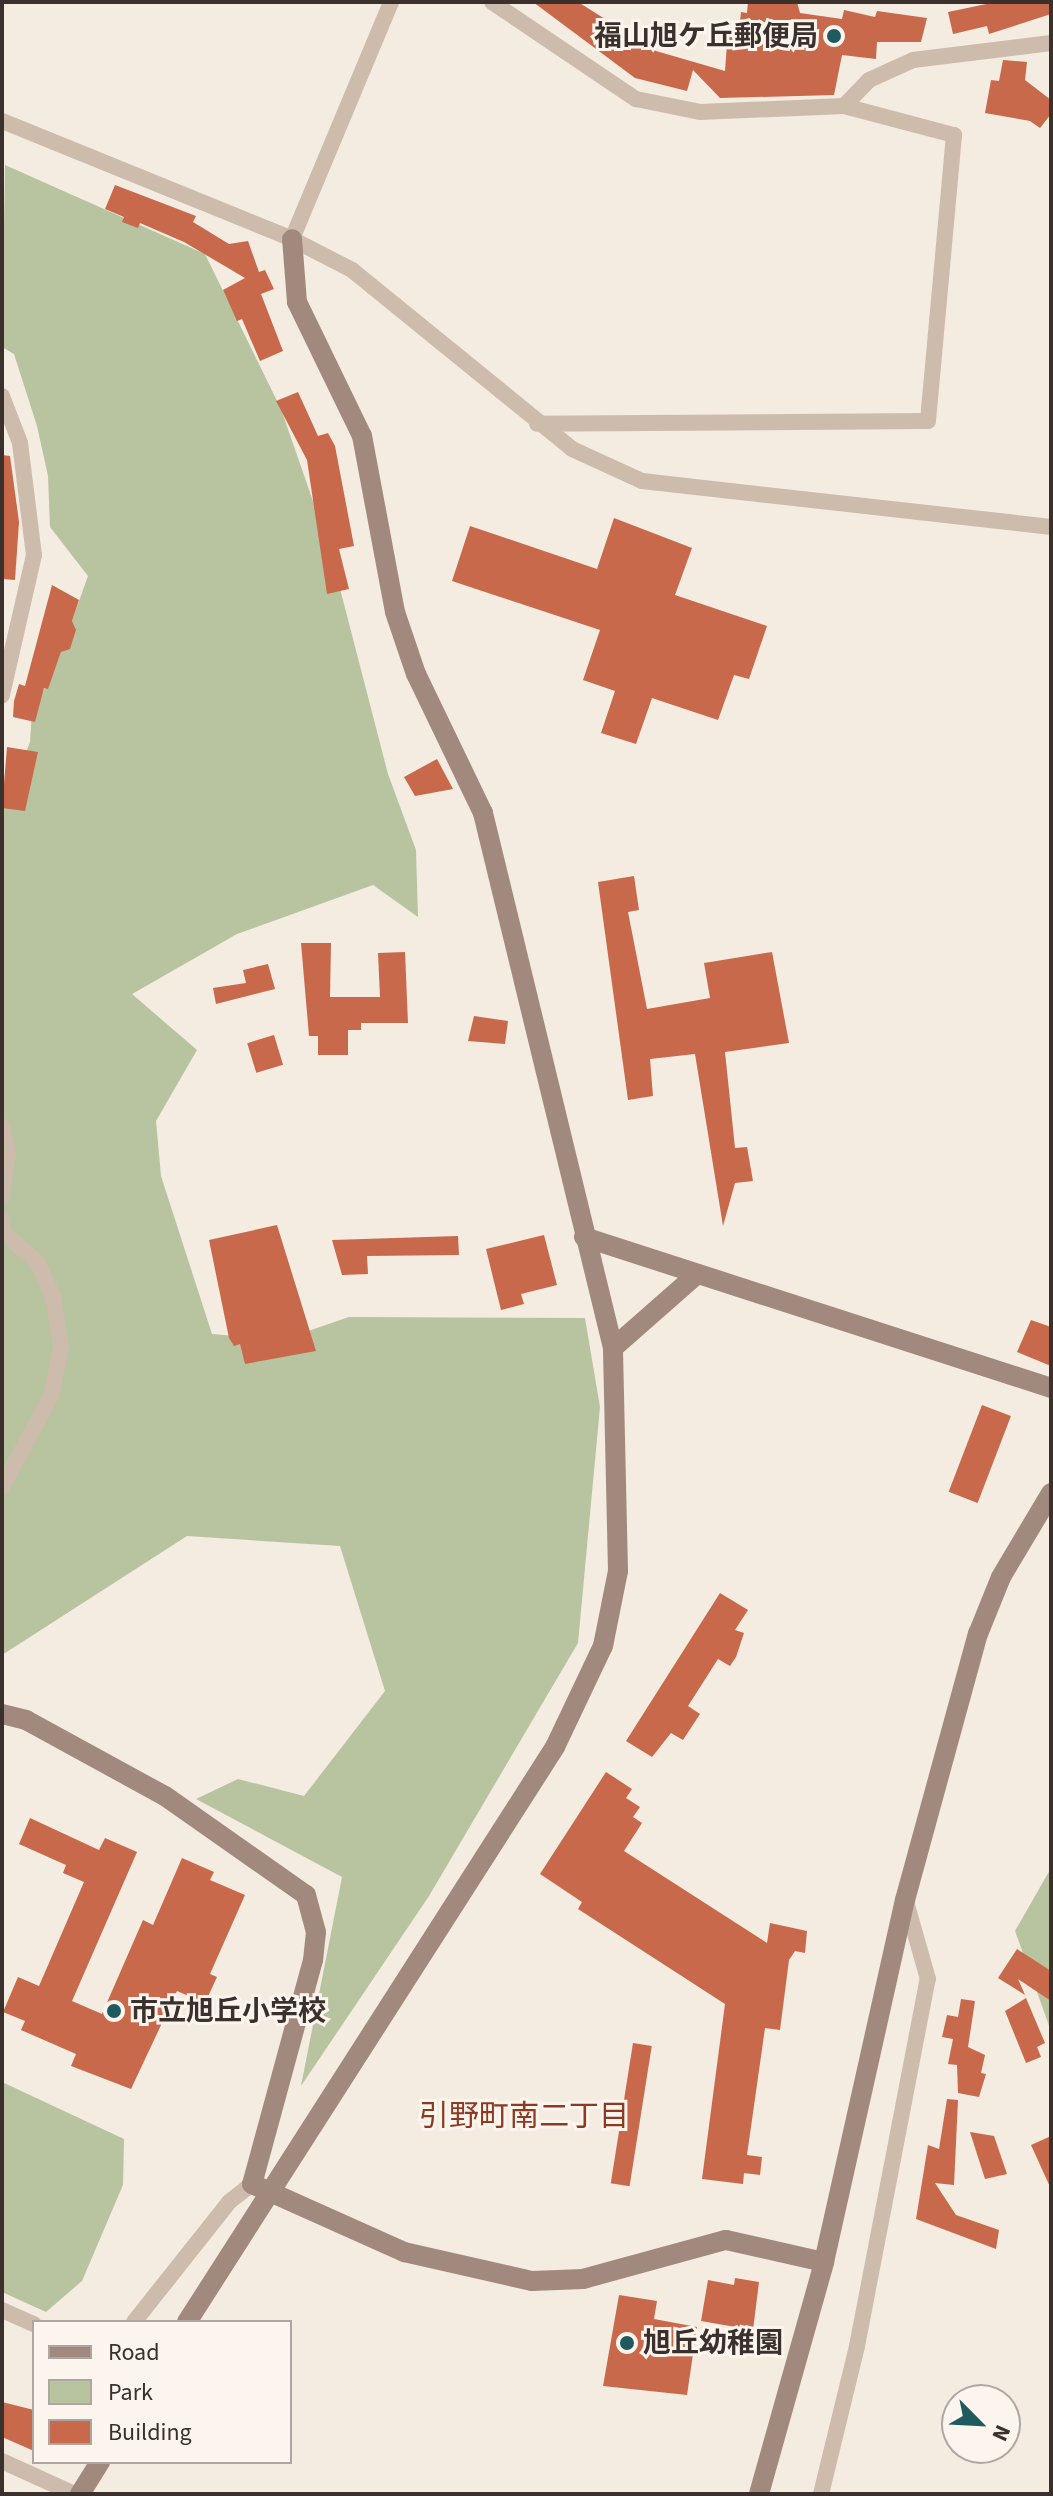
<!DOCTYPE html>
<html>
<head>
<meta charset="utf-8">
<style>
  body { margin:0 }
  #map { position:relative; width:1053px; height:2496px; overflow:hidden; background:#f4ebe1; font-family:"Source Sans 3","Noto Sans JP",sans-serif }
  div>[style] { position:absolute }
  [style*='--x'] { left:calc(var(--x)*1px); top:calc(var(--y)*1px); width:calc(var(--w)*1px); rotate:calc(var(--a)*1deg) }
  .green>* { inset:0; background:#b8c4a0 }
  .building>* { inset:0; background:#c8694b; transform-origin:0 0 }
  .street>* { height:16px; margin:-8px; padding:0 8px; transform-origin:8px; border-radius:8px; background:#cdbbac }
  .secondary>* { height:20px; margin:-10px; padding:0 10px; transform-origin:10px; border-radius:10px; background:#a18a7d }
  .dots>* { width:22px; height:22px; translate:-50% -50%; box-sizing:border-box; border:4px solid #fbf5ee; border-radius:50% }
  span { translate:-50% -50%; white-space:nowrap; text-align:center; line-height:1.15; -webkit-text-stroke:6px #fbf5ee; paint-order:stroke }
  .poi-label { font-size:28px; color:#3b302b; font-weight:700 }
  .right { translate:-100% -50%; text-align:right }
  .left { translate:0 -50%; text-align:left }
  .neighbourhood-label { font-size:30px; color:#8c3b22 }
  .frame { position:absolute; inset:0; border:4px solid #3b302b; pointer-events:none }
  .legend { position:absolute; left:32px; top:2320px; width:260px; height:144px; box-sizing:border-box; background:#fbf5ee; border:2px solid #aea6a0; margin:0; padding:10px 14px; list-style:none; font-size:24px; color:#3b302b }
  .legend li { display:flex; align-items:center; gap:16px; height:40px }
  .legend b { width:40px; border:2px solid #aea6a0 }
  .north { position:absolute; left:941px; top:2384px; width:80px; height:80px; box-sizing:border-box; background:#fbf5ee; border:2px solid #aea6a0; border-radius:50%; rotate:114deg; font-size:22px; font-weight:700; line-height:32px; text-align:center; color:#3b302b }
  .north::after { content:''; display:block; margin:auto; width:28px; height:36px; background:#1f5a5e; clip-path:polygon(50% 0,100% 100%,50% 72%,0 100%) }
</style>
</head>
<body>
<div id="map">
  <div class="green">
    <div style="clip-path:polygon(5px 165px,205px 254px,281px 409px,330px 550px,388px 774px,416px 850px,418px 917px,373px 885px,237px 934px,132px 994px,197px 1050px,156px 1121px,161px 1176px,212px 1334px,282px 1340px,349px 1317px,585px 1318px,600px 1407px,578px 1643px,429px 1896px,301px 2086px,342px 1877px,196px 1799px,238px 1779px,304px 1796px,385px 1691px,340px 1546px,187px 1536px,2px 1655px,2px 791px,12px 789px,30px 742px,32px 710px,53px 674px,88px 576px,50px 527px,48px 476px,37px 426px,14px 354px,2px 347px)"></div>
    <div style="clip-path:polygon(1051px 1868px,1051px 2031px,1015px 1931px)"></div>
    <div style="clip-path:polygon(2px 2082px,124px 2139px,123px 2185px,82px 2281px,46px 2312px,2px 2292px)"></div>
  </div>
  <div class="building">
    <div style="clip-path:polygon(533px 2px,578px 2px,656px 51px,725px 71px,728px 30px,739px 31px,741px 12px,747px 13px,748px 2px,797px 2px,800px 13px,842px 19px,844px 10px,875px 17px,877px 11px,927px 18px,921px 42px,877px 42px,876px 59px,842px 55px,834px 95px,720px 98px,693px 70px,687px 91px,635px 78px)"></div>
    <div style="clip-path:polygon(996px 2px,1051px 2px,1051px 14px,989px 34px,987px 26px,953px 34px,948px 12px)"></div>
    <div style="clip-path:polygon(1003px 60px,1027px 62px,1025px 80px,1051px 100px,1051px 114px,1040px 128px,1030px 121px,985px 113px,991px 80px,999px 81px)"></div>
    <div style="clip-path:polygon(115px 185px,196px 216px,193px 222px,229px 244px,248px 241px,259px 272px,265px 270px,274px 289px,261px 294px,283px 351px,260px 361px,242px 319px,237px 321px,223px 290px,245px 278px,184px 242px,140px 223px,138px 228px,122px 222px,124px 217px,105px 209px)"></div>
    <div style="clip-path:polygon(298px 392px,318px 436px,328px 433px,335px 446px,354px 546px,339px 549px,349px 589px,327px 594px,307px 460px,276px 401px)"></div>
    <div style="clip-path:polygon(2px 455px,10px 456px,19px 522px,15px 580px,2px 579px)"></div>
    <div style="clip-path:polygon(614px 518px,692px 548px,675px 595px,767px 626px,749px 679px,734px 675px,718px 720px,652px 698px,636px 744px,601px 733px,615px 691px,583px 680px,600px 630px,452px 581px,470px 526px,597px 569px)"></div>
    <div style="clip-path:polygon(52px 585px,79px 600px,72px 621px,76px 630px,70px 649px,61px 652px,48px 689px,44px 688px,35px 722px,13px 717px,14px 701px,19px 684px,25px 686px)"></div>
    <div style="clip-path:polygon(7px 747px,38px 752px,25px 811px,2px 808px)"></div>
    <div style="clip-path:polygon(437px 759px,453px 789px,415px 796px,404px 777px)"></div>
    <div style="clip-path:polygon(634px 876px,639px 910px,628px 912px,647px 1009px,710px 998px,704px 963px,772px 952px,789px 1043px,725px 1052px,735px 1148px,747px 1147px,753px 1181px,735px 1183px,723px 1226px,695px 1054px,650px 1059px,653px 1096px,628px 1100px,598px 882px)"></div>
    <div style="clip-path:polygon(301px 943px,331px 943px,330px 997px,380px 997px,378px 953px,405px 952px,408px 1023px,361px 1023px,361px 1030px,348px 1030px,348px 1055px,318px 1055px,318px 1036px,309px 1036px)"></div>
    <div style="clip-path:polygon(268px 964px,275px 989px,216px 1004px,213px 988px,246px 983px,243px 970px)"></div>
    <div style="clip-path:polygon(474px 1016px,508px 1021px,505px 1044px,468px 1041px)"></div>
    <div style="left:274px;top:1035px;width:31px;height:28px;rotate:73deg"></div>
    <div style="clip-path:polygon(277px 1225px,316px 1351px,245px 1364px,240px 1344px,234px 1346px,229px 1338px,209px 1240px)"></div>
    <div style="clip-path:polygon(544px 1235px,557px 1285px,521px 1294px,524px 1304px,501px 1310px,486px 1249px)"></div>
    <div style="clip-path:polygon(458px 1236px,459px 1255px,367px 1256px,368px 1274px,342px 1275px,332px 1240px)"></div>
    <div style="clip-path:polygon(1031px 1320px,1051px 1327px,1051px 1366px,1017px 1352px)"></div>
    <div style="left:982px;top:1405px;width:31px;height:93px;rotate:21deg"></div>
    <div style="clip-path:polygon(720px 1593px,748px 1610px,735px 1630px,744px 1633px,736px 1657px,730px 1666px,718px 1659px,688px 1706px,700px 1714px,683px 1740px,671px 1733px,652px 1757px,626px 1741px)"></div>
    <div style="clip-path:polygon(606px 1772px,632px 1789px,626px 1798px,640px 1807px,633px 1817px,642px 1823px,624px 1851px,767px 1943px,770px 1923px,807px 1931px,805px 1953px,795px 1951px,789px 1960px,780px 2030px,765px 2028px,747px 2155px,762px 2157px,760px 2175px,744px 2173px,743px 2184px,702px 2179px,725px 2004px,578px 1909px,582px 1902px,540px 1874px)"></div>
    <div style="clip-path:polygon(30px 1818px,99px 1850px,105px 1838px,137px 1852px,72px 2001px,102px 2014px,143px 1920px,153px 1925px,182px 1858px,214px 1872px,210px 1880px,245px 1895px,210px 1974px,217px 1977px,205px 2003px,177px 1991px,131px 2089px,71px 2066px,76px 2054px,21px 2030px,25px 2021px,3px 2012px,18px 1977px,39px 1986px,84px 1882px,63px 1873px,66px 1865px,19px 1844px)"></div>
    <div style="clip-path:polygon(1017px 1949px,1051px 1971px,1051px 2001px,1018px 1979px,1025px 1995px,998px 1978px)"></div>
    <div style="clip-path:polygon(1026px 1998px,1045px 2043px,1037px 2047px,1041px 2057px,1026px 2063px,1005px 2011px)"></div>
    <div style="clip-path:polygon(961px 1999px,975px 2001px,968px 2047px,985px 2055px,981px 2073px,986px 2074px,979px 2097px,958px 2093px,957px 2065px,948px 2064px,953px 2039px,942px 2037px,947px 2015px,958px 2017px)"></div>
    <div style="left:633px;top:2043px;width:19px;height:142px;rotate:9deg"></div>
    <div style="clip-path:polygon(947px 2099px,958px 2100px,954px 2185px,935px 2183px,956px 2215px,999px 2230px,996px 2249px,916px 2219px,928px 2145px,939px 2149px)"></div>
    <div style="clip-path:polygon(970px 2132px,994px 2136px,1007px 2174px,985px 2179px)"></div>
    <div style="clip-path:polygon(1051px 2136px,1051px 2189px,1031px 2145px)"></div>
    <div style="clip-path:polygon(735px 2278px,759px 2282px,753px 2330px,701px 2321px,708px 2280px,734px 2285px)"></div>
    <div style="clip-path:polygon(619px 2295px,657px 2301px,654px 2319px,697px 2327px,687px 2395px,603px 2386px)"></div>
    <div style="clip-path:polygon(2px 2402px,34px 2410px,34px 2451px,2px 2437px)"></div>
  </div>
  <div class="street">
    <div style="--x:492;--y:2;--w:174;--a:34"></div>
    <div style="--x:636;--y:99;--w:65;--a:11.5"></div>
    <div style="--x:700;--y:112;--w:144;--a:-2.4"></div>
    <div style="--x:844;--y:106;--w:114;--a:14.8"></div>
    <div style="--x:954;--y:135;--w:287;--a:95.2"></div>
    <div style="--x:928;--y:421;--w:391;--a:179.6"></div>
    <div style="--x:844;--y:106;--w:36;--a:-46"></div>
    <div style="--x:869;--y:80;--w:48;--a:-24.4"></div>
    <div style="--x:913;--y:60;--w:139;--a:-7"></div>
    <div style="--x:2;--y:121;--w:313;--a:22.1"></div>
    <div style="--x:292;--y:239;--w:257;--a:-67.3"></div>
    <div style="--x:292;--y:239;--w:68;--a:27.3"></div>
    <div style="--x:352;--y:270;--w:284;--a:39.1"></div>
    <div style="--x:572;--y:449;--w:77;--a:24.6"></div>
    <div style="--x:642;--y:481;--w:412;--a:6.4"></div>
    <div style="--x:2;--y:396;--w:50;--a:69"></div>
    <div style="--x:20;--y:443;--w:113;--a:82.9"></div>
    <div style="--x:34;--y:555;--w:144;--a:102.9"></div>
    <div style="--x:2;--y:1126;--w:28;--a:77"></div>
    <div style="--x:8;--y:1153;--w:44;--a:97.8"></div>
    <div style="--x:2;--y:1218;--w:14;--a:86"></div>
    <div style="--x:3;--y:1232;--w:47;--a:41.5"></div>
    <div style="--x:38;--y:1263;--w:36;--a:66"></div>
    <div style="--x:53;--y:1296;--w:52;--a:81.1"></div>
    <div style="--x:61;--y:1347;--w:50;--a:101.5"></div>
    <div style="--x:51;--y:1396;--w:103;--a:118.3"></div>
    <div style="--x:2;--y:2310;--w:35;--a:24"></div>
    <div style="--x:134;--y:2322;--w:153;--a:-51.6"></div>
    <div style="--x:229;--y:2202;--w:29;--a:-38"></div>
    <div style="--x:2;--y:2461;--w:79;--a:24.6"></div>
    <div style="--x:821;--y:2494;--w:152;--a:-76.3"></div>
    <div style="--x:857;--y:2346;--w:374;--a:-79.1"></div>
    <div style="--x:928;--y:1979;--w:80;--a:-105.9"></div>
  </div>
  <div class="secondary">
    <div style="--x:584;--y:1237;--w:491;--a:17.9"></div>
    <div style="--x:613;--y:1348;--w:109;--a:-41.3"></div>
    <div style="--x:2;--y:1714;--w:25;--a:14"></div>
    <div style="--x:26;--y:1720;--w:158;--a:28.7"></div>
    <div style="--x:165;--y:1796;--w:172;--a:35.1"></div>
    <div style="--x:306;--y:1895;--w:38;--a:75"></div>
    <div style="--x:316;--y:1932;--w:28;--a:96"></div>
    <div style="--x:313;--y:1960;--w:232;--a:105.2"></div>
    <div style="--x:252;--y:2184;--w:167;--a:24.1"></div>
    <div style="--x:404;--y:2252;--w:131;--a:12.8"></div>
    <div style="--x:532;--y:2281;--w:51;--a:-2.2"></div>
    <div style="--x:583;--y:2279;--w:148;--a:-15.3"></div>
    <div style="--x:726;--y:2240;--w:100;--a:12.7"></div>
    <div style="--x:187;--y:2322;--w:683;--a:-57.38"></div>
    <div style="--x:555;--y:1747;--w:112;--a:-64.6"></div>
    <div style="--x:603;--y:1646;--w:76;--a:-78.7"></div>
    <div style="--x:618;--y:1571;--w:223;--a:-91.3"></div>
    <div style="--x:613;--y:1348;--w:551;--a:-103.66"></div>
    <div style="--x:483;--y:813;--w:154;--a:-115.7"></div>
    <div style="--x:416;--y:674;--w:65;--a:-108.7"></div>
    <div style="--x:395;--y:612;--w:179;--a:-100.6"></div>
    <div style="--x:362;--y:436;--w:149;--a:-115.9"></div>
    <div style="--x:297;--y:302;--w:63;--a:-94.5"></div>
    <div style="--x:80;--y:2494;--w:38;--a:-58"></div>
    <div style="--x:759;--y:2494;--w:241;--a:-74.3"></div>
    <div style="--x:824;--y:2262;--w:371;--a:-77.4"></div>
    <div style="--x:905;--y:1900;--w:276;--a:-74.7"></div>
    <div style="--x:978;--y:1634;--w:61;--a:-68"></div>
    <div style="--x:1001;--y:1577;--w:98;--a:-59.2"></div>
  </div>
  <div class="dots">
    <div style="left:834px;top:36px;background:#1f5a5e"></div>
    <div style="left:114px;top:2011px;background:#1f5a5e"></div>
    <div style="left:627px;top:2343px;background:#1f5a5e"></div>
  </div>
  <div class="poi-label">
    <span class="right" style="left:818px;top:36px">福山旭ケ丘郵便局</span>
    <span class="left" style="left:130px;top:2011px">市立旭丘小学校</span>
    <span class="left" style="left:643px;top:2343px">旭丘幼稚園</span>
  </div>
  <div class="neighbourhood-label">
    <span style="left:524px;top:2117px">引野町南二丁目</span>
  </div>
  <div class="frame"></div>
  <ul class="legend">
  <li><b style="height:10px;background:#a18a7d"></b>Road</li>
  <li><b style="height:22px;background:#b8c4a0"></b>Park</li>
  <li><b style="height:22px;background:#c8694b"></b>Building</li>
  </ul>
  <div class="north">N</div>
</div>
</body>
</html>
